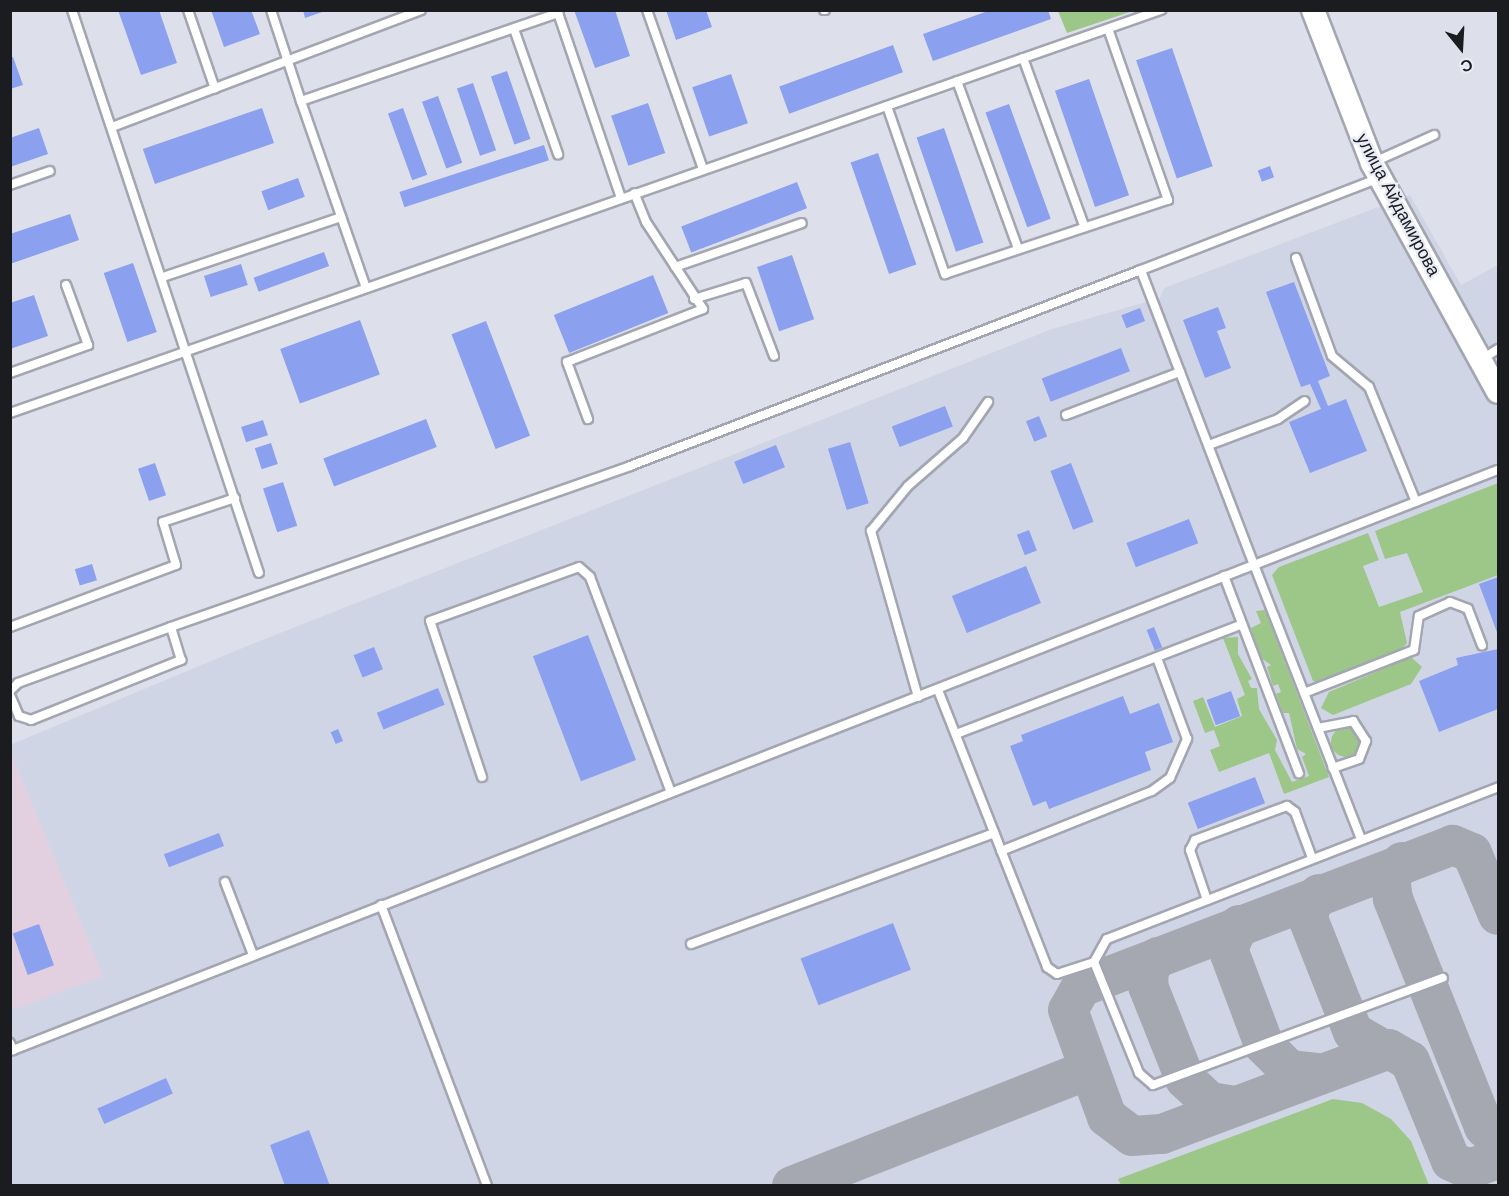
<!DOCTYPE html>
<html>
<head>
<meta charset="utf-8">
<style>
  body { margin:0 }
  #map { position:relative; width:1509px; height:1196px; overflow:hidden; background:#dde0ea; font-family:"DM Sans",sans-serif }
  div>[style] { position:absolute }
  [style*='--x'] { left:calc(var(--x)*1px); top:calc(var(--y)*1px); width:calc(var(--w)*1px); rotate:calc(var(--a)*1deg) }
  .built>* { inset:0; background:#d0d5e6 }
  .industrial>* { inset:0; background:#e2d0e1 }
  .green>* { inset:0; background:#9dc689 }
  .round { border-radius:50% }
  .taxiway>* { height:40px; margin:-20px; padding:0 20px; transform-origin:20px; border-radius:20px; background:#a6a8b1 }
  .building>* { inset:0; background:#8ba0ee; transform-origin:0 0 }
  .roads { filter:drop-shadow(2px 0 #a3a6b0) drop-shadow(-2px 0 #a3a6b0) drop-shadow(0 2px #a3a6b0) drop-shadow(0 -2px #a3a6b0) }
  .lane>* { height:8px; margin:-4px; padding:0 4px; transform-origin:4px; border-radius:4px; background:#fff }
  .secondary>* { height:22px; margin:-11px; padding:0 11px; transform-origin:11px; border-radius:11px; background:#fff }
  span { translate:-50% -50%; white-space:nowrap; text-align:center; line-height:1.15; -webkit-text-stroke:4.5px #eaedf7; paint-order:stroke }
  .street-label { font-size:18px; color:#1b1c1f }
  .frame { position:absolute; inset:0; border:12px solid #1b1c1f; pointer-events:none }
  .north { position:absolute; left:1431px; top:18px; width:60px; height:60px; -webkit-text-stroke:4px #eaedf7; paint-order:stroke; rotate:162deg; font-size:16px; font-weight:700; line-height:24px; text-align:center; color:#1b1c1f }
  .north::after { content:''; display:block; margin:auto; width:21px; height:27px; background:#1b1c1f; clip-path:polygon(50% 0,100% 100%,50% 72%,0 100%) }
</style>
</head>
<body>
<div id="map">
  <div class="built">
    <div style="clip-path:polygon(1410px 195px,1461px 285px,1498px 265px,1498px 1185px,11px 1185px,10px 745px,247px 646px,1052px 329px,1160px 298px,1164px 288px)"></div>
  </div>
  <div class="industrial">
    <div style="clip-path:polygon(10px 750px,103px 976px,11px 1010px,10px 1010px)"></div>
  </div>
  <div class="green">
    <div style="clip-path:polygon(1058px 11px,1133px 11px,1067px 33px)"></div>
    <div style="clip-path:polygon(1498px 483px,1498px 575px,1400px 612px,1407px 643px,1399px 652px,1322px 683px,1313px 681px,1272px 575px,1279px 567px,1368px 533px,1379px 560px,1363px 566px,1379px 607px,1423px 592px,1407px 553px,1385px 559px,1375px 531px)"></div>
    <div style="clip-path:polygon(1265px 610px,1329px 777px,1284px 794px,1269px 753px,1219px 772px,1210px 750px,1220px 746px,1214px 730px,1205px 733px,1193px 701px,1203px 697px,1215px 727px,1242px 716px,1237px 699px,1245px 695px,1223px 638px,1238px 637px,1238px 654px,1252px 679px,1248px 681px,1251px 688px,1257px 688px,1259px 709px,1277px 740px,1275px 750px,1292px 782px,1309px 776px,1302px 757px,1306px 754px,1297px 749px,1289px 713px,1283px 713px,1276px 694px,1281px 692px,1278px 684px,1273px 686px,1267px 667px,1271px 665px,1261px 658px,1251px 628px,1261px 623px,1256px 611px)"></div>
    <div style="clip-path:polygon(1411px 657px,1422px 667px,1411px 684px,1333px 715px,1321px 708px,1329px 692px)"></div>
    <div class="round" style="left:1331px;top:727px;width:30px;height:30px"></div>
    <div style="clip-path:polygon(1333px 1099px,1362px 1103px,1391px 1119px,1411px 1141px,1429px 1185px,1121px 1185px,1118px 1179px)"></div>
  </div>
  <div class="taxiway">
    <div style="--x:1402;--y:862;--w:20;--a:127"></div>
    <div style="--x:1390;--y:878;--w:21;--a:82"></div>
    <div style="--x:1393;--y:899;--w:245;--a:68.2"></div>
    <div style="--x:1484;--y:1127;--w:19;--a:43"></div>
    <div style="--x:1319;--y:894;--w:20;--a:123"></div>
    <div style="--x:1308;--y:911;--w:10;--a:84"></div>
    <div style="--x:1309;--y:921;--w:119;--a:68.4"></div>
    <div style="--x:1353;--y:1032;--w:34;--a:30"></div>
    <div style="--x:1498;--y:915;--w:67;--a:-112.8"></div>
    <div style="--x:1472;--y:853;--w:21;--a:-157"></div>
    <div style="--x:1453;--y:845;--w:398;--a:159.1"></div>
    <div style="--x:1081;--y:987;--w:26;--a:119"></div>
    <div style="--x:1068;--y:1010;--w:114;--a:70"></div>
    <div style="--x:1107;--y:1117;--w:31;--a:37"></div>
    <div style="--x:1132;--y:1136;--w:30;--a:-4"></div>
    <div style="--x:1162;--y:1134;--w:242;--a:-20.5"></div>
    <div style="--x:1389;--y:1049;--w:24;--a:30"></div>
    <div style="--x:1410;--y:1061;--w:108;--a:67.7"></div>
    <div style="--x:1451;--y:1161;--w:20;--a:24"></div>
    <div style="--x:1469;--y:1169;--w:31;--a:-19"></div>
    <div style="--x:1239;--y:925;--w:26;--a:115"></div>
    <div style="--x:1228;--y:949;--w:103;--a:69.4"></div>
    <div style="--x:1264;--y:1045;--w:35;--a:45"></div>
    <div style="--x:1289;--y:1070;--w:28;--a:6"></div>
    <div style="--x:1158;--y:957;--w:14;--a:129"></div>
    <div style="--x:1149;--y:968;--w:18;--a:93"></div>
    <div style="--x:1148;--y:986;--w:100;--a:68.3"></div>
    <div style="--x:1185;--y:1079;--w:34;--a:43"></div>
    <div style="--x:1210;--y:1102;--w:24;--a:9"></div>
    <div style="--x:792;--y:1186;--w:318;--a:-21.4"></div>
  </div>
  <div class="building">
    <div style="clip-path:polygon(118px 10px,159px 10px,177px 63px,141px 75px)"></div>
    <div style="clip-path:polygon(211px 10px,251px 10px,260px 34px,224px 47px)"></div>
    <div style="clip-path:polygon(303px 10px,325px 10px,325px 11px,305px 18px)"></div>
    <div style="clip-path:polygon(574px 10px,615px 10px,630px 56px,595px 68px)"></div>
    <div style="clip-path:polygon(666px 10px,706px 10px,712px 27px,676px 40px)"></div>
    <div style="clip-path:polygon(991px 10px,1048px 10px,1051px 19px,933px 61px,923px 34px)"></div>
    <div style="left:893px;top:45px;width:29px;height:121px;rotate:70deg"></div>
    <div style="left:1172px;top:48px;width:125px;height:38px;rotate:71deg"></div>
    <div style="clip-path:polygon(13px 57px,23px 85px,10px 89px,10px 58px)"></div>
    <div style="left:507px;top:71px;width:72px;height:17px;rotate:71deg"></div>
    <div style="left:731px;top:74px;width:52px;height:41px;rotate:71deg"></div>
    <div style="left:1089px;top:79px;width:123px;height:36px;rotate:71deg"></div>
    <div style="left:473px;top:83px;width:71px;height:17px;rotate:71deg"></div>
    <div style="left:438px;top:96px;width:71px;height:17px;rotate:70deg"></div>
    <div style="left:648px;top:103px;width:53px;height:39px;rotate:71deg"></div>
    <div style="left:1009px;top:104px;width:122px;height:25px;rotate:70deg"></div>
    <div style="left:262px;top:108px;width:37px;height:126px;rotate:71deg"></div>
    <div style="left:403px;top:108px;width:71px;height:16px;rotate:70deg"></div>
    <div style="clip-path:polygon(39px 128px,48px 154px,10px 167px,10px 138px)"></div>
    <div style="left:944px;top:128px;width:121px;height:29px;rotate:71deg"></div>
    <div style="left:544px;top:145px;width:16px;height:152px;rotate:72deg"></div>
    <div style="left:878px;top:153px;width:118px;height:29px;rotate:71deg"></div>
    <div style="left:1270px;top:166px;width:12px;height:13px;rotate:70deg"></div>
    <div style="left:298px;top:178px;width:20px;height:39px;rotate:70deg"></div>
    <div style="left:797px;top:182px;width:28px;height:124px;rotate:69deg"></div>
    <div style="clip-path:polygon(70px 214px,79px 240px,10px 264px,10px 234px)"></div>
    <div style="left:324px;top:252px;width:15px;height:75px;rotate:70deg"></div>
    <div style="left:792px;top:255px;width:68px;height:37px;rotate:71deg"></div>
    <div style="left:133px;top:263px;width:73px;height:31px;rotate:71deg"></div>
    <div style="left:241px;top:264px;width:22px;height:39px;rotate:72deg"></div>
    <div style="left:653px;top:275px;width:41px;height:107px;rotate:68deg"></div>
    <div style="clip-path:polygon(1294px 282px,1330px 376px,1318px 381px,1328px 406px,1346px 399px,1367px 451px,1310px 473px,1289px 422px,1321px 409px,1310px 384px,1301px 387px,1266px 292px)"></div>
    <div style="clip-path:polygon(34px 295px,48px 336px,10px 349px,10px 303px)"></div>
    <div style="clip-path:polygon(1218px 307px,1226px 328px,1217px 331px,1231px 368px,1205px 378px,1183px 320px)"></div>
    <div style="left:1140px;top:308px;width:14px;height:20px;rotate:69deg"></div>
    <div style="left:360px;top:320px;width:58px;height:85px;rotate:70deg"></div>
    <div style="left:486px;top:321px;width:123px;height:37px;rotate:69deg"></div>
    <div style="left:1121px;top:348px;width:25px;height:85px;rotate:69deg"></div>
    <div style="left:945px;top:406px;width:22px;height:57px;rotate:69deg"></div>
    <div style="left:1039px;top:416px;width:22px;height:14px;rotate:68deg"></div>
    <div style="left:426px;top:419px;width:30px;height:110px;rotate:69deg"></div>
    <div style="left:263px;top:420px;width:16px;height:23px;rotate:72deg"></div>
    <div style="left:850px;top:442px;width:64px;height:23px;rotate:73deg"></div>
    <div style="left:271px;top:443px;width:22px;height:17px;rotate:72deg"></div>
    <div style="left:776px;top:445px;width:24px;height:45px;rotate:68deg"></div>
    <div style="left:155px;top:463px;width:34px;height:18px;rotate:71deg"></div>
    <div style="left:1071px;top:463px;width:63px;height:22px;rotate:69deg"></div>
    <div style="left:283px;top:482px;width:46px;height:21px;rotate:72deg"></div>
    <div style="left:1189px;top:519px;width:26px;height:67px;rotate:69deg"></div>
    <div style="left:1029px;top:530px;width:22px;height:13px;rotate:69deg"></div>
    <div style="left:92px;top:564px;width:17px;height:18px;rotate:73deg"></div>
    <div style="left:1026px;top:566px;width:40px;height:80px;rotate:68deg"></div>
    <div style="clip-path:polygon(1498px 577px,1498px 635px,1479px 584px)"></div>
    <div style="left:1154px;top:627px;width:22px;height:8px;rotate:68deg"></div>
    <div style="left:588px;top:635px;width:134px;height:59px;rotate:69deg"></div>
    <div style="left:374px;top:647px;width:24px;height:22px;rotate:68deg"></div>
    <div style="clip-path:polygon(1498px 649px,1498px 709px,1439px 732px,1419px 681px,1458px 665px,1456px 658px)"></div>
    <div style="left:438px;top:688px;width:18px;height:66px;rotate:68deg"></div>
    <div style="left:1231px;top:691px;width:27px;height:26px;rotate:70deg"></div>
    <div style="clip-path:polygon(1123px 696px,1130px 714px,1159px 703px,1173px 742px,1145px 752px,1151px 770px,1049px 809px,1046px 801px,1033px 806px,1010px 746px,1023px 741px,1021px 735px)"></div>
    <div style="left:338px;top:729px;width:13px;height:8px;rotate:67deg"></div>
    <div style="left:1255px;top:777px;width:28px;height:72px;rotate:69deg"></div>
    <div style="left:219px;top:833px;width:14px;height:59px;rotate:69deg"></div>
    <div style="left:893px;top:923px;width:50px;height:99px;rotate:69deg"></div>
    <div style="left:39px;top:924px;width:44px;height:28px;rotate:70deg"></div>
    <div style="left:166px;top:1078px;width:17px;height:75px;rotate:66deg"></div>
    <div style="clip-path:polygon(309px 1130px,330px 1186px,285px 1186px,270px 1145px)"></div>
  </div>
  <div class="roads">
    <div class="lane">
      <div style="--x:72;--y:10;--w:593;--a:71.63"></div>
      <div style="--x:188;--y:10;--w:83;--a:71.1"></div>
      <div style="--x:271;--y:10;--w:96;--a:71.8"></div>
      <div style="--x:557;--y:10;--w:199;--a:71.2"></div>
      <div style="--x:647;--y:10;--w:169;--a:70.6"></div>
      <div style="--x:824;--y:10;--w:1;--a:0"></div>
      <div style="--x:514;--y:29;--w:133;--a:70.6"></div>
      <div style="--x:1023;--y:58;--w:179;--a:70"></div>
      <div style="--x:957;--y:81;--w:179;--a:70"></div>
      <div style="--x:887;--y:106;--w:178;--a:71"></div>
      <div style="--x:945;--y:274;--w:235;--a:-18.4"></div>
      <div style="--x:1168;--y:200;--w:181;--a:-109.3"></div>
      <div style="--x:112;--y:127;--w:330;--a:-20.7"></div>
      <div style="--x:1374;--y:162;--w:66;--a:-24.2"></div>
      <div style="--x:10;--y:185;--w:42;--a:-19.3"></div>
      <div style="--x:1296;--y:258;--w:104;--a:69.8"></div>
      <div style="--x:1332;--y:356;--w:48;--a:40"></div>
      <div style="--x:1369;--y:387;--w:124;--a:67.8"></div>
      <div style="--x:675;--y:267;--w:134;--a:-19.1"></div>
      <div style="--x:163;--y:277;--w:188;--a:-18.6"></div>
      <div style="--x:366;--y:288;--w:198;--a:-109.2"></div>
      <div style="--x:301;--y:101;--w:272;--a:-18.9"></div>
      <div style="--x:694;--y:299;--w:54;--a:-17.1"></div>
      <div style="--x:746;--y:283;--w:78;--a:69"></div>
      <div style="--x:1481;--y:360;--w:20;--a:-33"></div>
      <div style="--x:10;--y:373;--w:83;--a:-19.7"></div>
      <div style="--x:88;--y:345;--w:64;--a:-110.1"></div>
      <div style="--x:10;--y:413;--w:1220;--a:-19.3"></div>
      <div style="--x:1066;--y:415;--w:122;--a:-20.7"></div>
      <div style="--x:588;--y:419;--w:61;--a:-110.2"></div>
      <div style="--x:567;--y:362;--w:146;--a:-21.3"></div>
      <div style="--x:703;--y:309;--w:104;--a:-123.2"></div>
      <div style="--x:646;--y:222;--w:31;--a:-112"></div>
      <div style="--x:1209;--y:445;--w:74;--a:-20.6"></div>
      <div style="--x:1278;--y:419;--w:32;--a:-34"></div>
      <div style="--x:1224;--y:576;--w:211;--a:69.2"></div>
      <div style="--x:10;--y:627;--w:177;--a:-20.5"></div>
      <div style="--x:176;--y:565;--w:45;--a:-106.8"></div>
      <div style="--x:163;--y:522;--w:76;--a:-18.4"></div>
      <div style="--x:938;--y:690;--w:298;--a:68.5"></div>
      <div style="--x:1047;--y:967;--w:12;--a:35"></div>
      <div style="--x:1057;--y:974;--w:39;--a:-18"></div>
      <div style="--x:1094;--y:962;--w:26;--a:-61"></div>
      <div style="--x:1107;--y:939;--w:420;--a:-21.2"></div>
      <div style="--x:10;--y:691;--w:11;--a:-45"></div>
      <div style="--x:18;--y:683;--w:163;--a:-20.1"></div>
      <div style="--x:171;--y:627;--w:486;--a:-19.3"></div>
      <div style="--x:630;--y:466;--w:547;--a:-20.98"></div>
      <div style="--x:1304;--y:693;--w:118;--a:-21.4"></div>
      <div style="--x:1414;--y:650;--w:34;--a:-82"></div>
      <div style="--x:1419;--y:616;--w:34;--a:-24"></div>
      <div style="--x:1450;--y:602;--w:19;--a:21"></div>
      <div style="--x:1468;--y:609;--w:39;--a:69"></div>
      <div style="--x:10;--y:695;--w:23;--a:67"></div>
      <div style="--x:19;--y:716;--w:13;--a:18"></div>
      <div style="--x:31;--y:720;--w:162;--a:-21.8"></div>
      <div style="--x:181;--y:660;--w:34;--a:-107"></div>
      <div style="--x:918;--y:697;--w:173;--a:-105.8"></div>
      <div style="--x:871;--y:531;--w:58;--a:-50.6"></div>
      <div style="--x:908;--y:486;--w:73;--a:-41.1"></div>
      <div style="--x:963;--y:438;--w:44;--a:-55.2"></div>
      <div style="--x:1318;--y:728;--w:36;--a:-11"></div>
      <div style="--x:1353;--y:721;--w:24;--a:57"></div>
      <div style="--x:1366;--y:741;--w:19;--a:111"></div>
      <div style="--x:1359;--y:759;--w:28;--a:161"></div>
      <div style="--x:956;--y:734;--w:306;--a:-21"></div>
      <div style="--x:482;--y:777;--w:164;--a:-108.4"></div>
      <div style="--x:430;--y:621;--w:158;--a:-19.9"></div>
      <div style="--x:579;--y:567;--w:15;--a:42"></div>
      <div style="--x:590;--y:577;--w:230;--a:69.4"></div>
      <div style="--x:1361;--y:839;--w:294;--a:-111.3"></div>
      <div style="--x:1254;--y:565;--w:262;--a:-21.3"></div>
      <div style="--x:1001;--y:851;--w:162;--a:-21.7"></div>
      <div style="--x:1152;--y:791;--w:22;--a:-36"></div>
      <div style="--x:1170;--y:778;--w:43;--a:-66.4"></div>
      <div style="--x:1187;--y:739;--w:86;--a:-110.3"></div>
      <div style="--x:225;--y:882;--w:78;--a:69"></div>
      <div style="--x:1207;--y:900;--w:53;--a:-108.8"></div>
      <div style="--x:1190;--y:850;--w:11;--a:-63"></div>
      <div style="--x:1195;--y:840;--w:98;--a:-20.3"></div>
      <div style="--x:1287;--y:806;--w:10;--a:37"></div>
      <div style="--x:1295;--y:812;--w:49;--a:69.7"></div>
      <div style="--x:381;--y:905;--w:300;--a:69.3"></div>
      <div style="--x:691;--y:944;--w:323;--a:-20.1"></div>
      <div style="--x:1094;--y:962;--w:120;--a:67.9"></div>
      <div style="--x:1139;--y:1073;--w:18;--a:41"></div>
      <div style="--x:1153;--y:1085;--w:309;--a:-20.3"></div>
      <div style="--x:10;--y:1043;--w:8;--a:67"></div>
      <div style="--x:13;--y:1050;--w:1332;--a:-21.35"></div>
      <div style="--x:1254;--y:565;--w:316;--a:-111"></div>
      <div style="--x:1141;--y:270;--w:255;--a:-21.1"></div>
    </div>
    <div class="secondary">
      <div style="--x:1313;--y:10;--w:164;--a:68.9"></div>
      <div style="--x:1372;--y:163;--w:261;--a:61.2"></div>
    </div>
  </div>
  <div class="street-label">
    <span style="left:1398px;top:205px;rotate:62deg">улица Айдамирова</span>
  </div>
  <div class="frame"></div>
  <div class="north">С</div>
</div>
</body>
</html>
